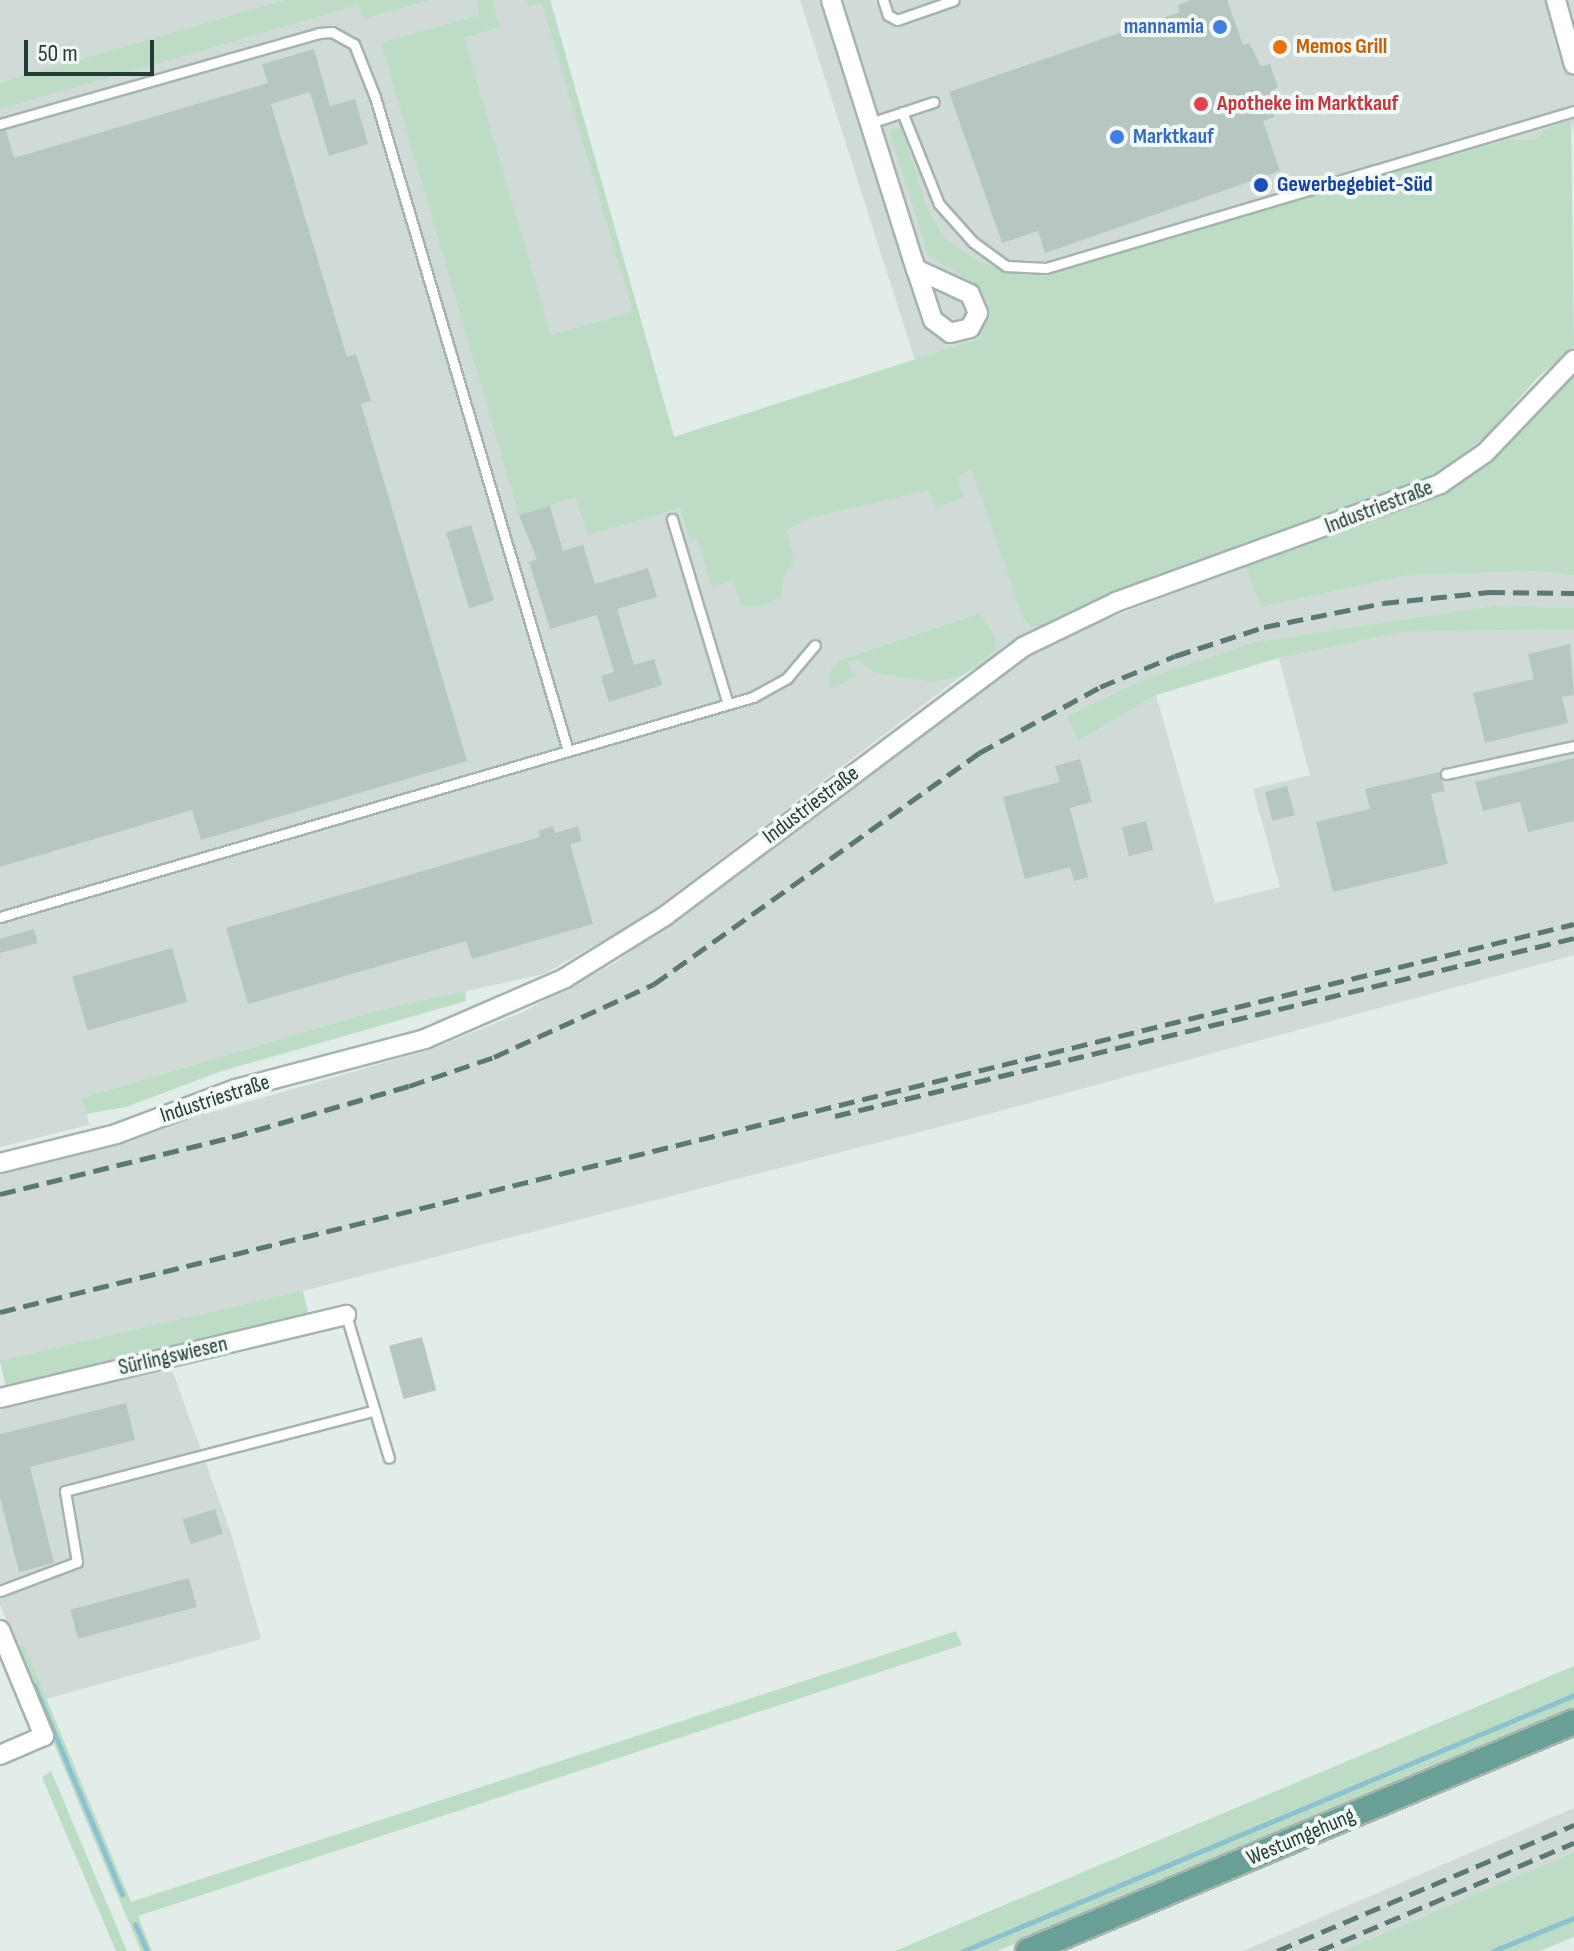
<!DOCTYPE html>
<html>
<head>
<meta charset="utf-8">
<style>
  body { margin:0 }
  #map { position:relative; width:1574px; height:1951px; overflow:hidden; background:#e2ece8; font-family:"Sofia Sans Condensed",sans-serif }
  div>[style] { position:absolute }
  [style*='--x'] { left:calc(var(--x)*1px); top:calc(var(--y)*1px); width:calc(var(--w)*1px); rotate:calc(var(--a)*1deg) }
  .built>* { inset:0; background:#d0dbd7 }
  .green>* { inset:0; background:#bcdcc6; transform-origin:0 0 }
  .stream>* { height:5px; margin:-2.5px; padding:0 2.5px; transform-origin:2.5px; border-radius:2.5px; background:#8dc1ce }
  .building>* { inset:0; background:#b7c6c1; transform-origin:0 0 }
  .roads { filter:drop-shadow(2px 0 #a5b4af) drop-shadow(-2px 0 #a5b4af) drop-shadow(0 2px #a5b4af) drop-shadow(0 -2px #a5b4af) }
  .lane>* { height:9px; margin:-4.5px; padding:0 4.5px; transform-origin:4.5px; border-radius:4.5px; background:#fff }
  .street>* { height:18px; margin:-9px; padding:0 9px; transform-origin:9px; border-radius:9px; background:#fff }
  .primary>* { height:24px; margin:-12px; padding:0 12px; transform-origin:12px; border-radius:12px; background:#699f94 }
  .rail>* { height:5px; margin-top:-2.5px; transform-origin:0; background:repeating-linear-gradient(90deg,#5d7772 0 16px,transparent 0 24px) }
  .dots>* { width:22px; height:22px; translate:-50% -50%; box-sizing:border-box; border:4px solid #f2f8f6; border-radius:50% }
  span { translate:-50% -50%; white-space:nowrap; text-align:center; line-height:1.15; -webkit-text-stroke:8px #f2f8f6; paint-order:stroke }
  .shop-label { font-size:22px; color:#366cbe; font-weight:700 }
  .right { translate:-100% -50%; text-align:right }
  .left { translate:0 -50%; text-align:left }
  .food-label { font-size:22px; color:#c56008; font-weight:700 }
  .health-label { font-size:22px; color:#be3a42; font-weight:700 }
  .transit-label { font-size:22px; color:#164399; font-weight:700 }
  .street-label { font-size:22px; color:#233c36 }
  .scale { position:absolute; left:24px; top:40px; width:130px; height:36px; box-sizing:border-box; border:4px solid #233c36; border-top:0; padding-left:10px; font-size:24px; line-height:28px; white-space:nowrap; color:#233c36; -webkit-text-stroke:6px #f2f8f6; paint-order:stroke }
</style>
</head>
<body>
<div id="map">
  <div class="built">
    <div style="clip-path:polygon(0 0,550px 0,674px 437px,767px 407px,994px 413px,1077px 608px,960px 677px,644px 917px,544px 974px,379px 1010px,83px 1098px,89px 1125px,0 1147px)"></div>
    <div style="clip-path:polygon(800px 0,1574px 0,1574px 132px,1571px 122px,1547px 128px,1534px 140px,1507px 140px,1047px 274px,981px 338px,915px 360px)"></div>
    <div style="clip-path:polygon(1245px 566px,1261px 607px,1409px 575px,1539px 571px,1574px 576px,1574px 608px,1493px 606px,1256px 642px,1145px 679px,1068px 716px,1078px 741px,1156px 695px,1215px 903px,1280px 887px,1253px 789px,1310px 775px,1279px 658px,1403px 632px,1574px 629px,1574px 955px,989px 1114px,303px 1291px,0 1363px,0 1173px,429px 1050px,523px 1012px,615px 963px,987px 681px,1068px 634px)"></div>
    <div style="clip-path:polygon(170px 1364px,231px 1533px,261px 1639px,46px 1699px,24px 1646px,18px 1647px,0 1605px,0 1407px)"></div>
    <div style="clip-path:polygon(1574px 1808px,1574px 1852px,1342px 1951px,1243px 1951px)"></div>
  </div>
  <div class="green">
    <div style="clip-path:polygon(285px 0,429px 0,363px 19px,358px 5px,0 109px,0 83px)"></div>
    <div style="clip-path:polygon(476px 0,492px 0,499px 27px,464px 38px,551px 335px,633px 312px,542px 4px,528px 7px,527px 0,550px 0,674px 437px,981px 338px,988px 301px,972px 282px,928px 255px,889px 130px,901px 127px,928px 210px,944px 238px,979px 262px,1029px 276px,1507px 140px,1534px 140px,1547px 128px,1571px 121px,1574px 347px,1539px 376px,1487px 435px,1444px 469px,1384px 498px,1103px 598px,1043px 626px,1031px 626px,1023px 618px,972px 470px,957px 476px,964px 498px,935px 507px,929px 490px,809px 518px,786px 530px,794px 560px,784px 575px,781px 597px,760px 606px,741px 606px,734px 581px,712px 586px,697px 538px,690px 540px,680px 508px,588px 535px,575px 497px,519px 515px,381px 43px,480px 15px)"></div>
    <div style="clip-path:polygon(1574px 374px,1574px 576px,1539px 571px,1409px 575px,1261px 607px,1245px 566px,1453px 489px,1486px 466px)"></div>
    <div style="clip-path:polygon(1493px 606px,1574px 608px,1574px 629px,1403px 632px,1279px 658px,1156px 695px,1078px 741px,1067px 716px,1145px 679px,1255px 642px)"></div>
    <div style="clip-path:polygon(979px 614px,995px 636px,996px 649px,960px 677px,931px 682px,873px 672px,858px 659px,847px 663px,856px 676px,831px 689px,828px 675px,838px 661px)"></div>
    <div style="clip-path:polygon(465px 991px,466px 1001px,219px 1072px,126px 1107px,86px 1114px,82px 1098px,379px 1010px)"></div>
    <div style="left:303px;top:1291px;width:28px;height:311px;rotate:77deg"></div>
    <div style="clip-path:polygon(956px 1631px,962px 1645px,138px 1916px,152px 1951px,141px 1951px,20px 1663px,18px 1647px,24px 1645px,131px 1902px)"></div>
    <div style="clip-path:polygon(1574px 1666px,1574px 1709px,997px 1951px,895px 1951px)"></div>
    <div style="clip-path:polygon(51px 1771px,102px 1892px,127px 1951px,116px 1951px,42px 1777px)"></div>
    <div style="clip-path:polygon(1574px 1852px,1574px 1937px,1539px 1951px,1342px 1951px)"></div>
  </div>
  <div class="stream">
    <div style="--x:34;--y:1685;--w:227;--a:67.2"></div>
    <div style="--x:135;--y:1924;--w:30;--a:66"></div>
    <div style="--x:963;--y:1951;--w:662;--a:-22.73"></div>
    <div style="--x:1493;--y:1951;--w:87;--a:-22.2"></div>
  </div>
  <div class="building">
    <div style="clip-path:polygon(1191px 0,1227px 0,1243px 45px,1249px 43px,1261px 66px,1270px 64px,1278px 88px,1270px 91px,1274px 117px,1263px 121px,1280px 171px,1045px 253px,1038px 231px,1002px 243px,949px 92px,1180px 12px,1178px 5px)"></div>
    <div style="clip-path:polygon(314px 49px,330px 106px,355px 99px,368px 144px,329px 156px,310px 92px,271px 104px,347px 357px,356px 354px,371px 401px,361px 404px,467px 761px,201px 840px,192px 810px,0 867px,0 131px,6px 130px,14px 158px,268px 83px,262px 64px)"></div>
    <div style="clip-path:polygon(550px 506px,563px 551px,583px 545px,595px 584px,648px 568px,657px 597px,617px 609px,634px 665px,654px 659px,662px 685px,609px 702px,601px 676px,614px 672px,597px 615px,550px 629px,529px 562px,537px 559px,519px 515px)"></div>
    <div style="left:471px;top:525px;width:79px;height:26px;rotate:73deg"></div>
    <div style="clip-path:polygon(1570px 644px,1574px 695px,1562px 697px,1568px 723px,1485px 743px,1473px 693px,1534px 679px,1528px 654px)"></div>
    <div style="clip-path:polygon(1574px 758px,1574px 821px,1528px 832px,1520px 802px,1483px 811px,1475px 782px)"></div>
    <div style="clip-path:polygon(1080px 759px,1092px 802px,1070px 808px,1088px 877px,1074px 881px,1070px 867px,1025px 879px,1003px 797px,1060px 782px,1055px 766px)"></div>
    <div style="clip-path:polygon(1439px 772px,1445px 791px,1431px 794px,1448px 864px,1333px 892px,1316px 822px,1370px 809px,1365px 789px)"></div>
    <div style="left:1287px;top:786px;width:30px;height:23px;rotate:75deg"></div>
    <div style="left:1146px;top:821px;width:30px;height:25px;rotate:76deg"></div>
    <div style="clip-path:polygon(553px 826px,555px 833px,578px 826px,582px 841px,570px 844px,593px 924px,472px 959px,466px 941px,248px 1004px,226px 928px,540px 837px,538px 831px)"></div>
    <div style="clip-path:polygon(34px 929px,38px 943px,0 953px,0 939px)"></div>
    <div style="left:172px;top:948px;width:56px;height:104px;rotate:74deg"></div>
    <div style="left:422px;top:1337px;width:55px;height:34px;rotate:75deg"></div>
    <div style="clip-path:polygon(126px 1403px,135px 1440px,30px 1467px,54px 1563px,19px 1572px,0 1497px,0 1434px)"></div>
    <div style="left:215px;top:1509px;width:26px;height:34px;rotate:72deg"></div>
    <div style="left:189px;top:1578px;width:30px;height:123px;rotate:75deg"></div>
  </div>
  <div class="roads">
    <div class="lane">
      <div style="--x:883;--y:0;--w:16;--a:72"></div>
      <div style="--x:888;--y:15;--w:10;--a:29"></div>
      <div style="--x:897;--y:20;--w:60;--a:-19.3"></div>
      <div style="--x:902;--y:112;--w:99;--a:68.1"></div>
      <div style="--x:939;--y:204;--w:51;--a:48.2"></div>
      <div style="--x:973;--y:242;--w:41;--a:36"></div>
      <div style="--x:1006;--y:266;--w:40;--a:2.9"></div>
      <div style="--x:1046;--y:268;--w:551;--a:-16.56"></div>
      <div style="--x:870;--y:123;--w:67;--a:-18.2"></div>
      <div style="--x:0;--y:124;--w:332;--a:-15.9"></div>
      <div style="--x:319;--y:33;--w:13;--a:-4"></div>
      <div style="--x:332;--y:32;--w:25;--a:29"></div>
      <div style="--x:354;--y:44;--w:57;--a:68.4"></div>
      <div style="--x:375;--y:97;--w:682;--a:73.56"></div>
      <div style="--x:672;--y:519;--w:193;--a:73.2"></div>
      <div style="--x:1446;--y:774;--w:131;--a:-12.3"></div>
      <div style="--x:0;--y:917;--w:784;--a:-16.29"></div>
      <div style="--x:753;--y:697;--w:39;--a:-29"></div>
      <div style="--x:787;--y:678;--w:43;--a:-49.7"></div>
      <div style="--x:346;--y:1315;--w:149;--a:73.3"></div>
      <div style="--x:0;--y:1591;--w:82;--a:-20.6"></div>
      <div style="--x:77;--y:1562;--w:72;--a:-99.6"></div>
      <div style="--x:65;--y:1491;--w:320;--a:-14.6"></div>
    </div>
    <div class="street">
      <div style="--x:831;--y:0;--w:282;--a:72.5"></div>
      <div style="--x:916;--y:269;--w:54;--a:71.6"></div>
      <div style="--x:933;--y:320;--w:21;--a:37"></div>
      <div style="--x:950;--y:333;--w:21;--a:-14"></div>
      <div style="--x:970;--y:328;--w:17;--a:-62"></div>
      <div style="--x:978;--y:313;--w:21;--a:-113"></div>
      <div style="--x:970;--y:294;--w:60;--a:-155.2"></div>
      <div style="--x:1556;--y:0;--w:67;--a:74.5"></div>
      <div style="--x:0;--y:1163;--w:120;--a:-14"></div>
      <div style="--x:116;--y:1134;--w:128;--a:-20.6"></div>
      <div style="--x:236;--y:1089;--w:196;--a:-14.8"></div>
      <div style="--x:425;--y:1039;--w:153;--a:-23.5"></div>
      <div style="--x:565;--y:978;--w:118;--a:-31.8"></div>
      <div style="--x:665;--y:916;--w:448;--a:-36.9"></div>
      <div style="--x:1023;--y:647;--w:103;--a:-25.8"></div>
      <div style="--x:1116;--y:602;--w:345;--a:-20"></div>
      <div style="--x:1440;--y:484;--w:55;--a:-34.6"></div>
      <div style="--x:1485;--y:453;--w:129;--a:-46.3"></div>
      <div style="--x:0;--y:1398;--w:356;--a:-13.5"></div>
      <div style="--x:0;--y:1630;--w:115;--a:67.5"></div>
      <div style="--x:44;--y:1736;--w:48;--a:156.6"></div>
    </div>
    <div class="primary">
      <div style="--x:1028;--y:1951;--w:592;--a:-22.75"></div>
    </div>
  </div>
  <div class="rail">
    <div style="--x:835;--y:1116;--w:760;--a:-13.54"></div>
    <div style="--x:0;--y:1194;--w:239;--a:-13.8"></div>
    <div style="--x:232;--y:1137;--w:184;--a:-16.1"></div>
    <div style="--x:409;--y:1086;--w:90;--a:-18.8"></div>
    <div style="--x:494;--y:1057;--w:176;--a:-24.5"></div>
    <div style="--x:654;--y:984;--w:399;--a:-35.4"></div>
    <div style="--x:979;--y:753;--w:138;--a:-28.6"></div>
    <div style="--x:1100;--y:687;--w:81;--a:-22.5"></div>
    <div style="--x:1175;--y:656;--w:94;--a:-18"></div>
    <div style="--x:1264;--y:627;--w:121;--a:-11.4"></div>
    <div style="--x:1383;--y:603;--w:107;--a:-5.9"></div>
    <div style="--x:1489;--y:592;--w:85;--a:0.7"></div>
    <div style="--x:0;--y:1312;--w:1621;--a:-13.85"></div>
    <div style="--x:1277;--y:1951;--w:323;--a:-23"></div>
    <div style="--x:1319;--y:1951;--w:277;--a:-23"></div>
  </div>
  <div class="dots">
    <div style="left:1220px;top:27px;background:#3f7fe0"></div>
    <div style="left:1280px;top:47px;background:#e8710a"></div>
    <div style="left:1201px;top:104px;background:#e0444e"></div>
    <div style="left:1117px;top:137px;background:#3f7fe0"></div>
    <div style="left:1261px;top:185px;background:#1a4fb4"></div>
  </div>
  <div class="shop-label">
    <span class="right" style="left:1204px;top:27px">mannamia</span>
    <span class="left" style="left:1133px;top:137px">Marktkauf</span>
  </div>
  <div class="food-label">
    <span class="left" style="left:1296px;top:47px">Memos Grill</span>
  </div>
  <div class="health-label">
    <span class="left" style="left:1217px;top:104px">Apotheke im Marktkauf</span>
  </div>
  <div class="transit-label">
    <span class="left" style="left:1277px;top:185px">Gewerbegebiet-Süd</span>
  </div>
  <div class="street-label">
    <span style="left:1379px;top:507px;rotate:-21deg">Industriestraße</span>
    <span style="left:811px;top:805px;rotate:-37deg">Industriestraße</span>
    <span style="left:215px;top:1099px;rotate:-18deg">Industriestraße</span>
    <span style="left:173px;top:1356px;rotate:-13deg">Sürlingswiesen</span>
    <span style="left:1301px;top:1837px;rotate:-23deg">Westumgehung</span>
  </div>
  <div class="scale">50 m</div>
</div>
</body>
</html>
